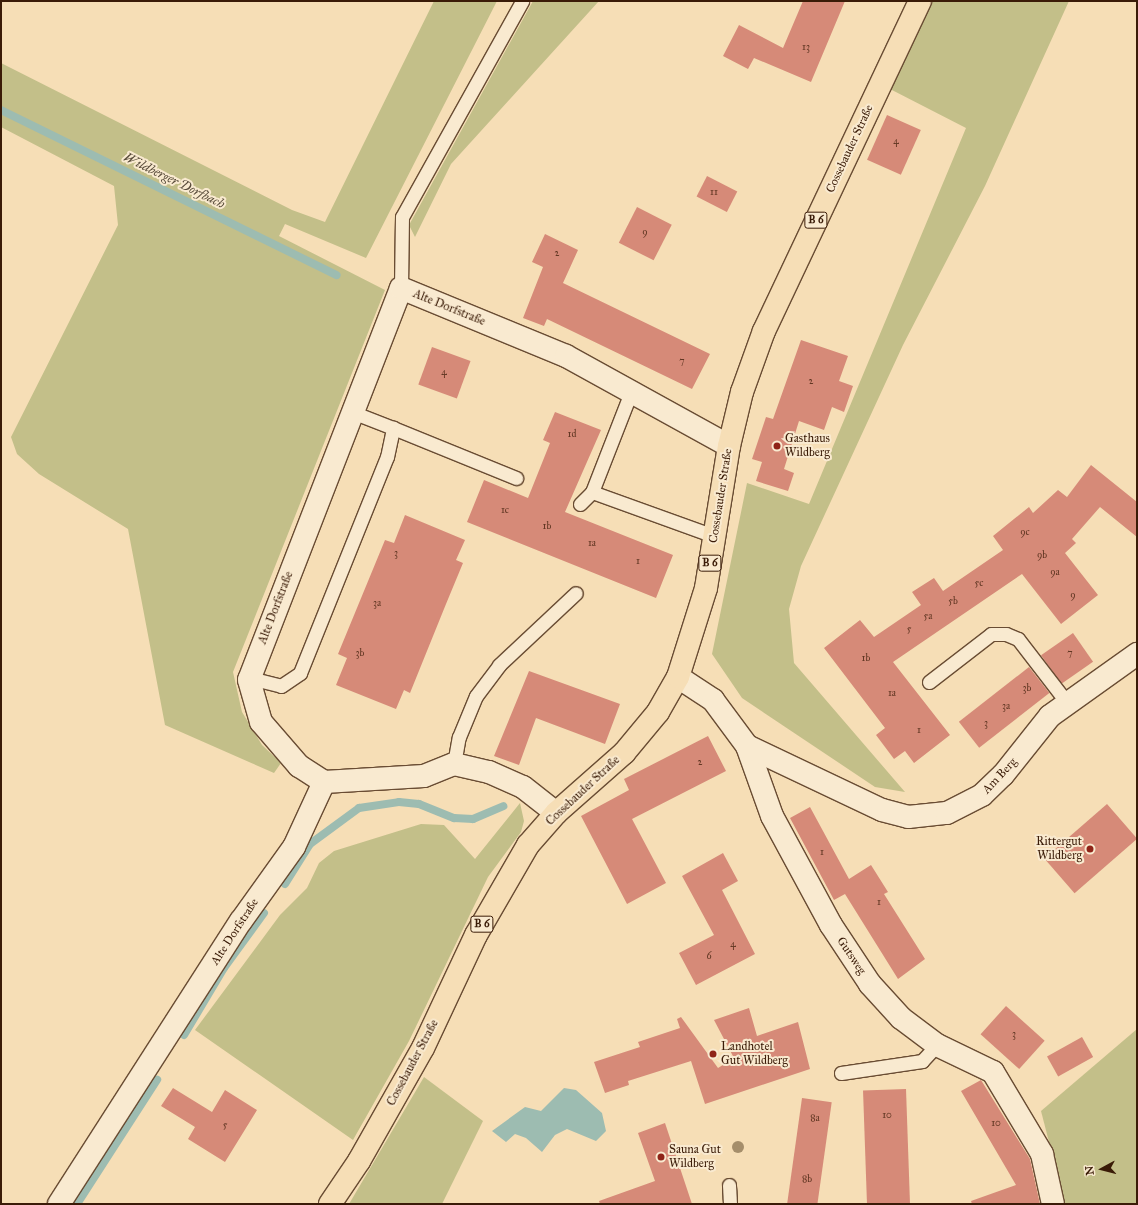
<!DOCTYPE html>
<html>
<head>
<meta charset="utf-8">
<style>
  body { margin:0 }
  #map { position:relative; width:1138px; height:1205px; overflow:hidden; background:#f6deb6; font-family:"IM FELL Great Primer",serif }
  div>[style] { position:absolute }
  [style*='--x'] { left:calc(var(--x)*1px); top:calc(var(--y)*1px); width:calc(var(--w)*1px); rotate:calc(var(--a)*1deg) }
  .green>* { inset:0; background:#c3bf89 }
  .water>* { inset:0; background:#9dbcb1 }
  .stream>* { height:8px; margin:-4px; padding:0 4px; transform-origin:4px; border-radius:4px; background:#9dbcb1 }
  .building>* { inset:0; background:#d68a78; transform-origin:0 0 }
  .roads { filter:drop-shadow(1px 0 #694c33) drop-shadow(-1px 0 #694c33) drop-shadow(0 1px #694c33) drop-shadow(0 -1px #694c33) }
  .lane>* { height:13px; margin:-6.5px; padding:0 6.5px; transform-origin:6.5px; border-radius:6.5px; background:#f9ead0 }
  .street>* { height:22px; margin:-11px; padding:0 11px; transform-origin:11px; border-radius:11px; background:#f9ead0 }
  .primary>* { height:22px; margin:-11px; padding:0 11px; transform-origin:11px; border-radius:11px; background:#f6deb6 }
  .trees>* { width:12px; height:12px; margin:-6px; border-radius:50%; background:#a58e6b }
  .dots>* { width:11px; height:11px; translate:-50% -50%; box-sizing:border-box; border:2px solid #f9ead0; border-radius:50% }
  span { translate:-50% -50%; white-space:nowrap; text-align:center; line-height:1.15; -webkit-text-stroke:4px #f9ead0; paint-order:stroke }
  .number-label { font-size:10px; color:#613723 }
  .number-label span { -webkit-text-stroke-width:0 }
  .shield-label span { padding:1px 3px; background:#f9ead0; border:1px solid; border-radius:3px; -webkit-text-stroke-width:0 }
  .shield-label { font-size:11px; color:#3a1b07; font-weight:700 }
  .street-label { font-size:12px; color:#3a1b07 }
  .poi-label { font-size:12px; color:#3a1b07 }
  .left { translate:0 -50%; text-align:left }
  .right { translate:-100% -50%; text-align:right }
  .water-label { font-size:13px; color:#584b3a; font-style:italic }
  .frame { position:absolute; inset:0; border:2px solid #3a1b07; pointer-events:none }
  .north { position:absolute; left:1082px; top:1149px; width:40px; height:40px; -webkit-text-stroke:3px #f9ead0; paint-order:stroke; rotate:263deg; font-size:11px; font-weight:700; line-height:16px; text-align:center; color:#3a1b07 }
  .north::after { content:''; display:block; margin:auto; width:14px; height:18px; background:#3a1b07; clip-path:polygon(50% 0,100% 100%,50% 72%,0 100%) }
</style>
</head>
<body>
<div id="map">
  <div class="green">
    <div style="clip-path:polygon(434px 1px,497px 1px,366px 258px,285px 224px,279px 236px,385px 290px,233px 672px,242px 712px,262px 745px,281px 763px,274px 773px,165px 725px,128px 529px,39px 474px,17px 454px,11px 437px,118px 225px,114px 186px,1px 127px,1px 63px,292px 210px,325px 222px)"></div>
    <div style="clip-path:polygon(533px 1px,599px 1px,451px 164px,415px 237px,409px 225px)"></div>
    <div style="clip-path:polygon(932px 1px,1069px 1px,985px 186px,903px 345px,801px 566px,789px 609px,794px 663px,905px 792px,875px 787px,742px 698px,712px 654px,747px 483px,809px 504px,966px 128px,890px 89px)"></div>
    <div style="clip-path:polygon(520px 803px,524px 821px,521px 832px,488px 877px,409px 1041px,353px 1140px,195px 1030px,280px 915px,307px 888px,319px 863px,334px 851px,421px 824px,444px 825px,475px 859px)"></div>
    <div style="clip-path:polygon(1137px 1029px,1137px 1204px,1065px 1204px,1041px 1111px)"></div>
    <div style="clip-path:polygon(424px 1077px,483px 1121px,442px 1204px,349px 1204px)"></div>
  </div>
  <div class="water">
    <div style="clip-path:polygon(564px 1088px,576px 1090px,602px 1113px,606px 1131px,596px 1141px,567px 1129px,555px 1135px,542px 1152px,526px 1138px,515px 1134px,506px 1142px,492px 1131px,525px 1107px,541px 1111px)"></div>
  </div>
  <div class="stream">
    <div style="--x:1;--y:110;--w:374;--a:26.2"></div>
    <div style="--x:285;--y:884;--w:47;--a:-58"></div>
    <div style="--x:310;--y:844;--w:61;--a:-36.3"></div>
    <div style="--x:359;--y:808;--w:40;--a:-8.5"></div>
    <div style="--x:399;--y:802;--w:20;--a:6"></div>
    <div style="--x:419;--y:804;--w:38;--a:22"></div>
    <div style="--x:454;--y:818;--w:19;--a:3"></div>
    <div style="--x:473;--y:819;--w:33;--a:-23"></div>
    <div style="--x:184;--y:1035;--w:78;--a:-59.2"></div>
    <div style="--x:224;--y:968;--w:68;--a:-54"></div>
    <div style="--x:77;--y:1204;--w:148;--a:-57.2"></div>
  </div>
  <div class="building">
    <div style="clip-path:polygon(803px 1px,845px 1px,811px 82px,754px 58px,748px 69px,723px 56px,739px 25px,783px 48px)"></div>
    <div style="left:887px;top:115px;width:37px;height:49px;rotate:24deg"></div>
    <div style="left:707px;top:176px;width:34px;height:23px;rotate:27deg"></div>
    <div style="left:637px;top:207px;width:39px;height:40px;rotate:27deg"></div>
    <div style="clip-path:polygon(545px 234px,578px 250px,563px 283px,710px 354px,692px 389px,547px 319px,544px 326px,523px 318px,543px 267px,532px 262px)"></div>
    <div style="clip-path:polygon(801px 340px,848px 356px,839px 381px,853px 386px,844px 412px,832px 407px,824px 430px,799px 421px,784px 469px,794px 473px,788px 491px,756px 481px,762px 462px,752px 459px,766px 417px,773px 419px)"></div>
    <div style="left:432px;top:347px;width:41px;height:40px;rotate:20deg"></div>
    <div style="clip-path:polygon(555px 412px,601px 430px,565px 512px,673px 555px,656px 598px,467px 522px,484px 480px,528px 498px,550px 443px,543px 440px)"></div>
    <div style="clip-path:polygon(1091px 465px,1137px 502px,1137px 537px,1100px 507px,1072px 539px,1076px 543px,1065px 553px,1098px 595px,1061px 624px,1022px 574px,893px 662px,950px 735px,914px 763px,905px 751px,894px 759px,876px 735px,885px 728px,824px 648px,860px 620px,874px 637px,921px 605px,912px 592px,934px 578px,943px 591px,1003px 550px,993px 536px,1029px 507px,1033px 513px,1058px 490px,1067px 497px)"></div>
    <div style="clip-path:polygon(405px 515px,465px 540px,456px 560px,463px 563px,446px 604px,410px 693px,404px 690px,396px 709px,336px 685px,347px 658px,338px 654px,385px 540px,394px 543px)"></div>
    <div style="left:1073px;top:633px;width:35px;height:39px;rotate:55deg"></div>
    <div style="left:1029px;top:667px;width:33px;height:89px;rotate:52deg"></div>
    <div style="clip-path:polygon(529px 671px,620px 704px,605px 744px,536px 718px,519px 765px,494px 756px)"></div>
    <div style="clip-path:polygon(708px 736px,726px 771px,632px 819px,666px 883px,627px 904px,581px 816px,629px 790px,624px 779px)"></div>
    <div style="left:1107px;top:804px;width:46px;height:83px;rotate:49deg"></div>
    <div style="clip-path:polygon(810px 807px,849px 879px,871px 865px,888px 892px,884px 894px,925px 959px,898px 979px,845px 894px,834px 900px,790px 818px)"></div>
    <div style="clip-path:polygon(723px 853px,738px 881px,722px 890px,755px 954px,696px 985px,679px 953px,714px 935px,682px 876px)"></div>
    <div style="left:1006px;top:1006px;width:52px;height:38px;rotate:42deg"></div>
    <div style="clip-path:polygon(749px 1008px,757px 1036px,798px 1022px,810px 1069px,705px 1104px,691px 1061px,628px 1081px,629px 1085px,605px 1093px,594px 1062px,640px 1047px,638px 1042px,680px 1028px,677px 1019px,681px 1017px,718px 1068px,734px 1058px,714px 1020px)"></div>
    <div style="left:1082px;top:1037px;width:23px;height:40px;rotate:61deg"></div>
    <div style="clip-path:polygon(981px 1080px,1030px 1159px,1040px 1204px,972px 1204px,971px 1201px,1016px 1185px,961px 1091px)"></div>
    <div style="clip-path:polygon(173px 1088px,212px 1112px,225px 1090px,257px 1110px,225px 1162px,188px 1139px,195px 1127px,161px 1106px)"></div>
    <div style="left:906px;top:1089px;width:115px;height:43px;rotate:88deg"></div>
    <div style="left:802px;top:1098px;width:30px;height:107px;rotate:8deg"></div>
    <div style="clip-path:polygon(665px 1123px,692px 1204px,600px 1204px,599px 1201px,655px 1181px,638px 1133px)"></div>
  </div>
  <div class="roads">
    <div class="lane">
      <div style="--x:401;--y:288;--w:71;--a:-89.2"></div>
      <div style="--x:402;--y:217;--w:247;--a:-60.9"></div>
      <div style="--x:393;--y:428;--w:133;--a:22.1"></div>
      <div style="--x:592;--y:492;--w:107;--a:-68.7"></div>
      <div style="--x:580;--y:504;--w:17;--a:-45"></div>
      <div style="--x:592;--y:492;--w:130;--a:19.8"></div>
      <div style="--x:250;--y:678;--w:32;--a:14"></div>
      <div style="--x:281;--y:686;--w:23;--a:-34"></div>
      <div style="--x:300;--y:673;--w:233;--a:-68.1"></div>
      <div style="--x:387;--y:457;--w:30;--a:-78"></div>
      <div style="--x:393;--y:428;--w:44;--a:-158.7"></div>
      <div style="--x:929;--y:682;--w:78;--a:-37.7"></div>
      <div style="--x:991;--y:634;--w:15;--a:0"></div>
      <div style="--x:1006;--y:634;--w:13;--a:23"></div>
      <div style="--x:1018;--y:639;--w:82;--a:52.4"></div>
      <div style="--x:454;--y:764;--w:27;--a:-80"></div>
      <div style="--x:459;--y:737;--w:44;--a:-67.5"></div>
      <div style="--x:476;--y:696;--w:39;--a:-53"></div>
      <div style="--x:499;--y:665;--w:105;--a:-43.1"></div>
      <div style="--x:841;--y:1073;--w:82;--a:-8.4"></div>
      <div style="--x:922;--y:1061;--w:22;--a:-47"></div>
      <div style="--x:729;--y:1185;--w:19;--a:87"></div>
    </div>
    <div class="street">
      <div style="--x:678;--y:677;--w:42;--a:33.3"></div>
      <div style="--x:713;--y:700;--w:57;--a:53.5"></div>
      <div style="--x:747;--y:746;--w:74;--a:70.3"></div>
      <div style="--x:772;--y:816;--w:124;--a:61.6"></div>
      <div style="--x:831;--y:925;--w:71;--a:56.5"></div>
      <div style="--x:870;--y:984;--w:46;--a:47.6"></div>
      <div style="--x:901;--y:1018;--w:45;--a:36.9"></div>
      <div style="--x:937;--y:1045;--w:62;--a:25.7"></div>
      <div style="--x:993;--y:1072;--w:96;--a:59.1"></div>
      <div style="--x:1042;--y:1154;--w:51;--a:77.6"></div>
      <div style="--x:747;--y:746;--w:149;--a:25.4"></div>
      <div style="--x:882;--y:810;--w:27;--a:15"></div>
      <div style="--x:908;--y:817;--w:39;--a:-6"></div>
      <div style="--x:947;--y:813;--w:39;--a:-27"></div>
      <div style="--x:982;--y:795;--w:29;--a:-44"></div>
      <div style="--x:1003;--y:775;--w:75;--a:-51.5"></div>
      <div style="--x:1050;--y:716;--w:107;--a:-35.5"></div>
      <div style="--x:324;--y:782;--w:30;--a:-147"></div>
      <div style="--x:299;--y:766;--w:58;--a:-130.8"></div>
      <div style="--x:261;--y:722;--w:44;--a:-105.9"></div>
      <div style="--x:249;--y:680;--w:420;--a:-68.8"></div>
      <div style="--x:401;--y:288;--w:178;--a:22.4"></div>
      <div style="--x:566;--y:356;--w:186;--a:28.9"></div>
      <div style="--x:324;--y:782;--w:100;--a:-3.4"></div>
      <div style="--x:424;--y:776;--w:32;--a:-22"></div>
      <div style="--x:454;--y:764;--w:36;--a:13"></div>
      <div style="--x:489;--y:772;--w:37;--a:24"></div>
      <div style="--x:523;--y:787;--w:42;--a:38.2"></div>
      <div style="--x:59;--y:1204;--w:336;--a:-57.3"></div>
      <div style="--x:241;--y:921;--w:91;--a:-54.4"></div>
      <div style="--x:294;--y:847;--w:72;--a:-65.2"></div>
    </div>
    <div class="primary">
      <div style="--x:330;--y:1204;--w:52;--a:-56"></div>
      <div style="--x:359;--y:1161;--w:130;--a:-60.5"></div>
      <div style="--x:423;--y:1048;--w:125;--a:-64.9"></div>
      <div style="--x:476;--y:935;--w:104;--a:-60"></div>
      <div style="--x:528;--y:845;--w:43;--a:-48.8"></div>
      <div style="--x:556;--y:813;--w:91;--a:-41.4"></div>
      <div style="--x:624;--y:753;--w:53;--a:-50.3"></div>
      <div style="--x:658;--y:712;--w:40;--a:-60.3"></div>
      <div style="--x:678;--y:677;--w:93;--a:-72.5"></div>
      <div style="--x:706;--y:588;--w:144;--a:-80.8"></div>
      <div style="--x:729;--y:446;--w:56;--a:-76.5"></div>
      <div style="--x:742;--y:392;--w:65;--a:-70.2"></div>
      <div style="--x:764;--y:331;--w:365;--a:-64.7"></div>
    </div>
  </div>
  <div class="trees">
    <div style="left:738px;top:1147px"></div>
  </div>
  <div class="dots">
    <div style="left:777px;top:446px;background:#8f2418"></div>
    <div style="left:1090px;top:849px;background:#8f2418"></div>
    <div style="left:713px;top:1054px;background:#8f2418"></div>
    <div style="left:661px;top:1157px;background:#8f2418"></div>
  </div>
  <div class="number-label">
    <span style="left:806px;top:48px">13</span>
    <span style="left:896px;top:142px">4</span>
    <span style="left:714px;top:193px">11</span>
    <span style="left:645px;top:233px">9</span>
    <span style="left:557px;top:254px">2</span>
    <span style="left:682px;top:362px">7</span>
    <span style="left:444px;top:373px">4</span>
    <span style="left:811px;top:382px">2</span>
    <span style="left:572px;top:435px">1d</span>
    <span style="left:505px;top:511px">1c</span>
    <span style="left:547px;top:527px">1b</span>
    <span style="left:1025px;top:533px">9c</span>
    <span style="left:592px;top:544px">1a</span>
    <span style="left:396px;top:554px">3</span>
    <span style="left:1042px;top:556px">9b</span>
    <span style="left:638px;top:562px">1</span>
    <span style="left:1055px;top:573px">9a</span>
    <span style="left:979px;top:584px">5c</span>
    <span style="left:1073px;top:596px">9</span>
    <span style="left:953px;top:602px">5b</span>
    <span style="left:377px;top:604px">3a</span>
    <span style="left:928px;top:617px">5a</span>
    <span style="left:909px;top:630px">5</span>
    <span style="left:360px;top:654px">3b</span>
    <span style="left:1070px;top:654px">7</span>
    <span style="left:866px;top:659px">1b</span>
    <span style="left:1027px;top:689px">3b</span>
    <span style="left:892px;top:694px">1a</span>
    <span style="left:1006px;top:707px">3a</span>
    <span style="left:986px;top:724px">3</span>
    <span style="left:919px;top:731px">1</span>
    <span style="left:700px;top:763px">2</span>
    <span style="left:822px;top:853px">1</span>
    <span style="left:879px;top:903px">1</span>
    <span style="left:733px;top:945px">4</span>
    <span style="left:709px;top:957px">6</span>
    <span style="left:1014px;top:1035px">3</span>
    <span style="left:887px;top:1116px">10</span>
    <span style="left:815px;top:1119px">8a</span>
    <span style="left:996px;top:1124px">10</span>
    <span style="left:225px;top:1126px">5</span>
    <span style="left:807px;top:1180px">8b</span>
  </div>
  <div class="shield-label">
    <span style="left:816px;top:220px">B 6</span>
    <span style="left:710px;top:563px">B 6</span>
    <span style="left:482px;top:924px">B 6</span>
  </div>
  <div class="street-label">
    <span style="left:850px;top:149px;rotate:-65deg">Cossebauder Straße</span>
    <span style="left:449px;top:308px;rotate:22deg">Alte Dorfstraße</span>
    <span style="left:721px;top:496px;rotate:-81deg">Cossebauder Straße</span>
    <span style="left:276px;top:608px;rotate:-69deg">Alte Dorfstraße</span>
    <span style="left:1000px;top:776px;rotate:-47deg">Am Berg</span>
    <span style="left:583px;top:791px;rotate:-43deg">Cossebauder Straße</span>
    <span style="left:235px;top:932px;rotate:-57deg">Alte Dorfstraße</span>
    <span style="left:851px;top:956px;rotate:56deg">Gutsweg</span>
    <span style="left:413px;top:1063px;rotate:-62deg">Cossebauder Straße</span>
  </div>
  <div class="poi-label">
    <span class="left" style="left:785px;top:446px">Gasthaus<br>Wildberg</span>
    <span class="right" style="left:1082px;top:849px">Rittergut<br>Wildberg</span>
    <span class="left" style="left:721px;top:1054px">Landhotel<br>Gut Wildberg</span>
    <span class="left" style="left:669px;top:1157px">Sauna Gut<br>Wildberg</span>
  </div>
  <div class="water-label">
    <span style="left:174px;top:181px;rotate:26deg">Wildberger Dorfbach</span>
  </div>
  <div class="frame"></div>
  <div class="north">N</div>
</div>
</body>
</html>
